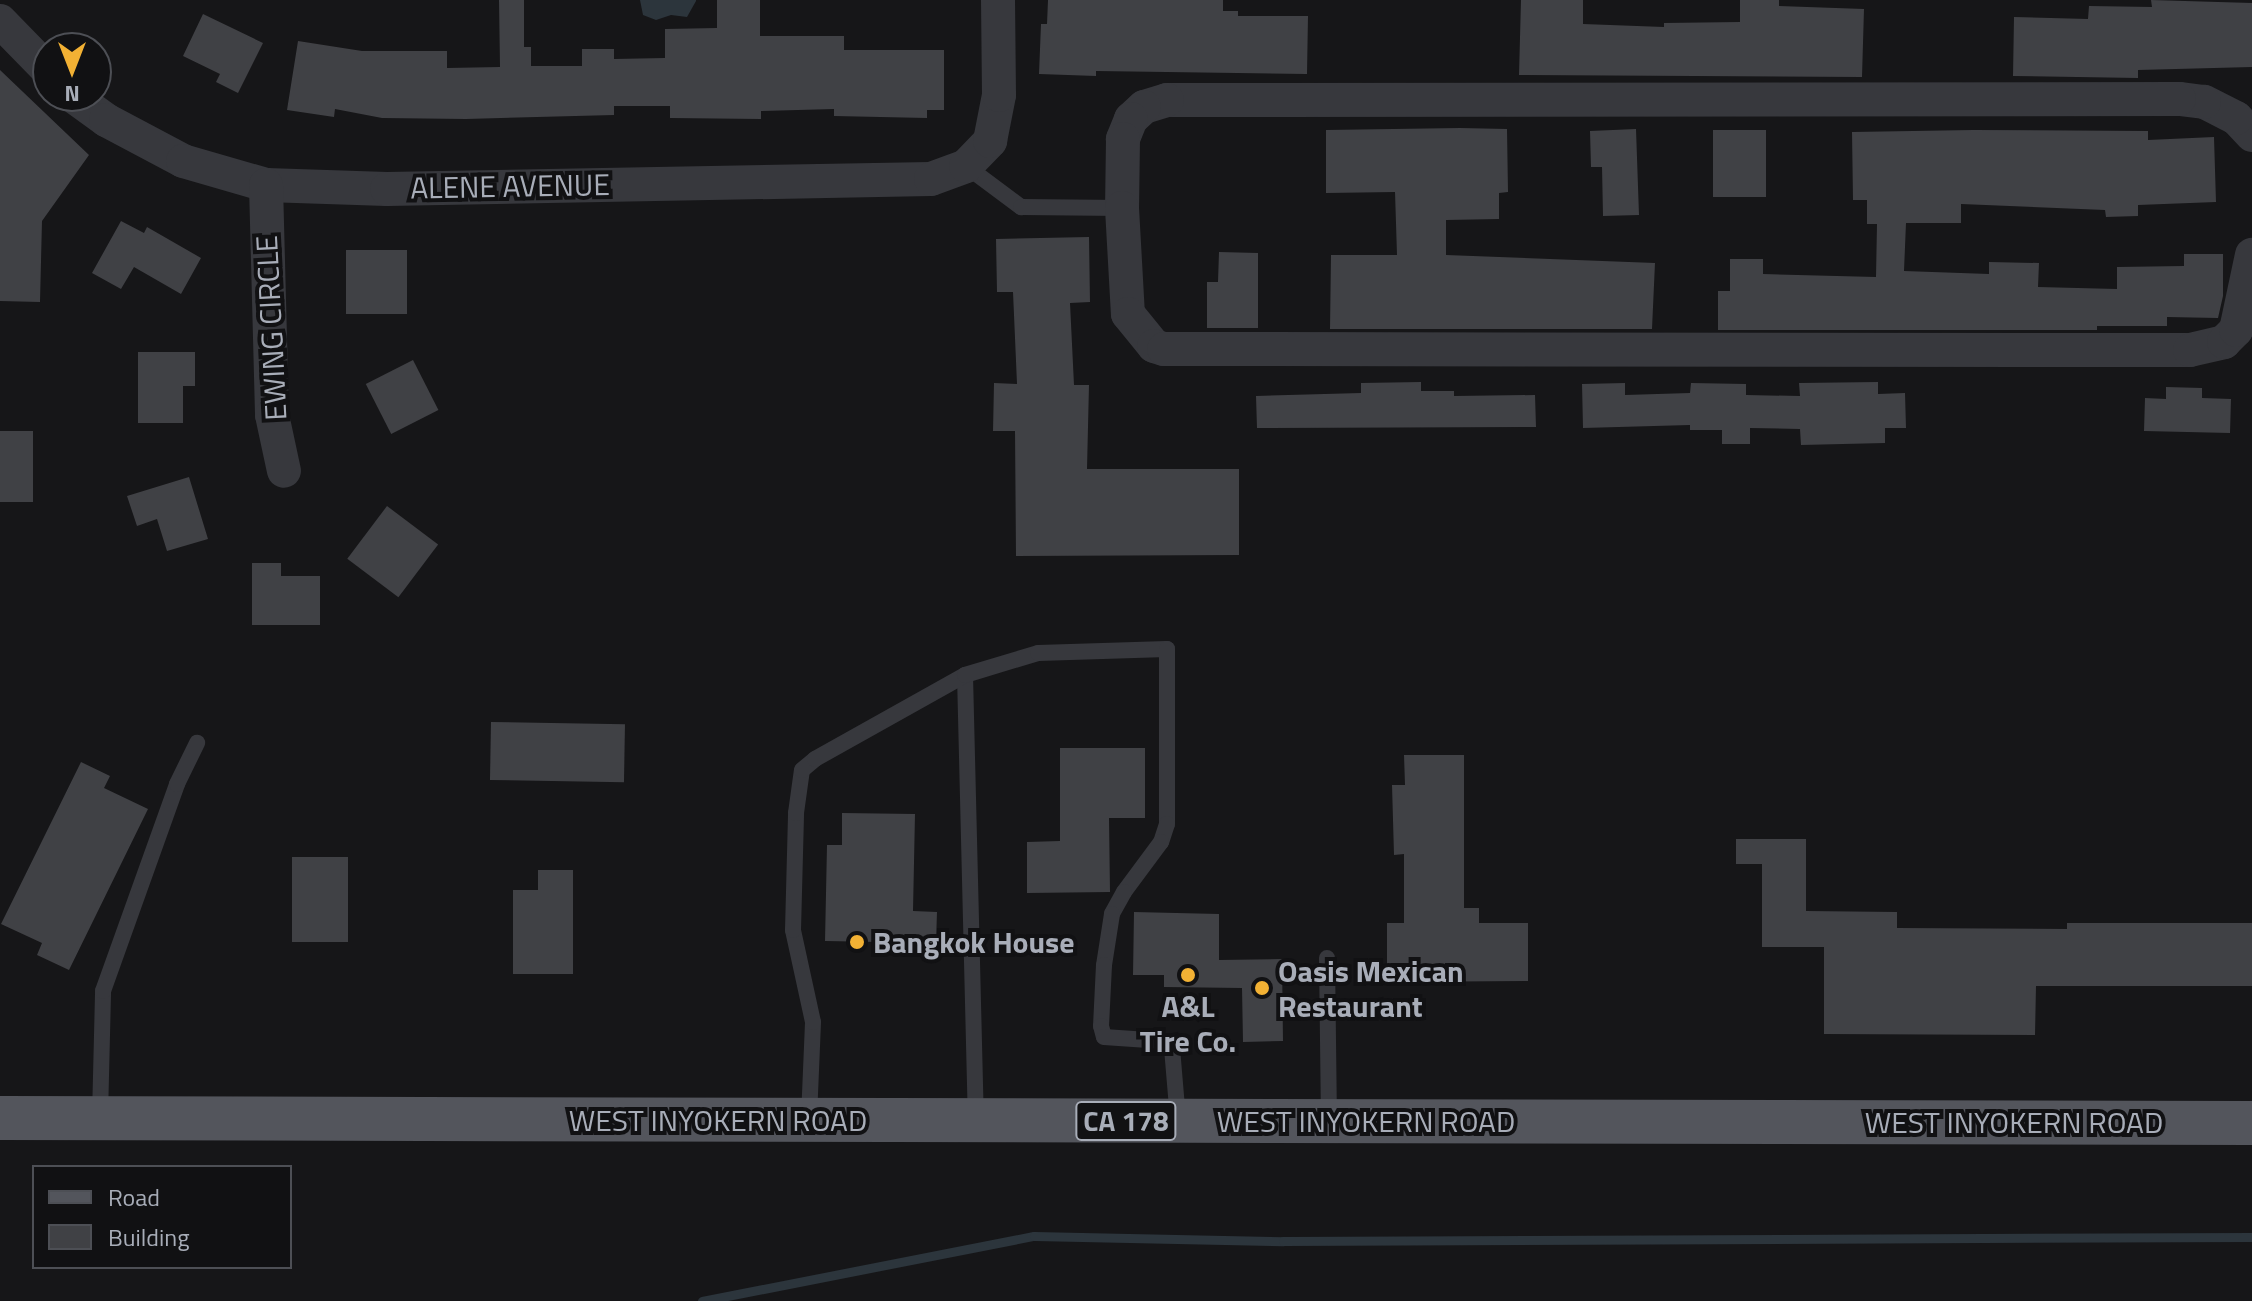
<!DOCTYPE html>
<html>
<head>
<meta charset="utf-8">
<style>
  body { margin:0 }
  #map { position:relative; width:2252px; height:1301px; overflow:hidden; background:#161618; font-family:"Titillium Web",sans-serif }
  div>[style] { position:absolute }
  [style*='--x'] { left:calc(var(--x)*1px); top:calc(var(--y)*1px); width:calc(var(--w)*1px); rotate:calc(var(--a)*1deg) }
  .water>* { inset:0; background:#2c353c }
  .stream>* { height:9px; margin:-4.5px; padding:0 4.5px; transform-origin:4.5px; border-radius:4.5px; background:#2c353c }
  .building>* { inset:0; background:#404145; transform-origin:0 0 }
  .service>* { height:16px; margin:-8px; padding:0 8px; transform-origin:8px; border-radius:8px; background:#37383d }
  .minor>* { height:34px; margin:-17px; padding:0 17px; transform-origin:17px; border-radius:17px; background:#37383d }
  .primary>* { height:44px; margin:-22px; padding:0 22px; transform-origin:22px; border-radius:22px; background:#53555c }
  .dots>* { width:22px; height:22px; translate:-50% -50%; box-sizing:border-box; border:4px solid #111113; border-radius:50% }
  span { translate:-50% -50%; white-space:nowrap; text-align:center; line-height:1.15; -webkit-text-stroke:8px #111113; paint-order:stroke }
  .shield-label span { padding:2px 6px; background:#111113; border:2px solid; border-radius:6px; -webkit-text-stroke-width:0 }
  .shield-label { font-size:28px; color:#a8adb8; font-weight:700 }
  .street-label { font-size:30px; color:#a8adb8 }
  .poi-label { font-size:30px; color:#a8adb8; font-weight:700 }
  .left { translate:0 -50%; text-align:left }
  .legend { position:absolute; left:32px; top:1165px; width:260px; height:104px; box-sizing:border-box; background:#111113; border:2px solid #4d4f55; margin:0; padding:10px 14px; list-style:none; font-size:24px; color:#a8adb8 }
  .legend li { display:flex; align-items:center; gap:16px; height:40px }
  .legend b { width:40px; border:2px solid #4d4f55 }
  .north { position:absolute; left:32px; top:32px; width:80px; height:80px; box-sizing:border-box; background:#111113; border:2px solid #4d4f55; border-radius:50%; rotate:180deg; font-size:22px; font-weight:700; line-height:32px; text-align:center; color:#a8adb8 }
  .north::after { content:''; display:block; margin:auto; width:28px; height:36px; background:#f2b134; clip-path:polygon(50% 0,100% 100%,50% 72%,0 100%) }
</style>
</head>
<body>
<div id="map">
  <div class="water">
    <div style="clip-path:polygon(640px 0,696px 0,696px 1px,687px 17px,671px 15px,656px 20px,643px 15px)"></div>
  </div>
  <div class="stream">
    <div style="--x:702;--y:1301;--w:338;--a:-11.1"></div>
    <div style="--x:1034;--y:1236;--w:249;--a:1.2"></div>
    <div style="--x:1283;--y:1241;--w:969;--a:-0.24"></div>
  </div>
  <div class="building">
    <div style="clip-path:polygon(499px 0,524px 0,524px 47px,531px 47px,531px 66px,582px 66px,582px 49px,614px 49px,614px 59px,665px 58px,665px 29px,717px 28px,717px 0,760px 0,760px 36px,844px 36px,844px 50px,944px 50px,944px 110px,927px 110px,927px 118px,834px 116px,834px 109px,761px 111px,761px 119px,670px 118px,670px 106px,614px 106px,614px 115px,466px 119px,382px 118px,335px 109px,334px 117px,287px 110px,298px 41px,362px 51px,447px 51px,447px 68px,500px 67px)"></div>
    <div style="clip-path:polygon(1048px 0,1223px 0,1223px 11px,1238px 11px,1238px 16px,1308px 16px,1307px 74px,1096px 71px,1096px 76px,1039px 74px,1041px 24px,1047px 24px)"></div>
    <div style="clip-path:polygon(1521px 0,1583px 0,1583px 24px,1664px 27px,1664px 23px,1740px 22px,1740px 0,1779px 0,1779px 6px,1864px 9px,1862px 77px,1519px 75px)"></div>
    <div style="clip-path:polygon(2151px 0,2252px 3px,2252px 67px,2138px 70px,2138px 78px,2013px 76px,2014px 17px,2088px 19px,2089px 6px,2152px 7px)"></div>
    <div style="clip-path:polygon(203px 14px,263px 43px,238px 93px,216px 82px,220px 74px,183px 56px)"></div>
    <div style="clip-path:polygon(0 70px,89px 155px,42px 221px,40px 302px,0 301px)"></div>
    <div style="clip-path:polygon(1460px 128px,1507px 129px,1508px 192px,1499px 193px,1499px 219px,1446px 220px,1446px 255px,1655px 263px,1652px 329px,1330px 329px,1331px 255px,1397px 255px,1395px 192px,1326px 193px,1326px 130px)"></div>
    <div style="clip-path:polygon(1636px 129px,1639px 215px,1603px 216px,1602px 167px,1591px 167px,1590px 131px)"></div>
    <div style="left:1713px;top:130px;width:53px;height:67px"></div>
    <div style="clip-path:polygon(1973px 130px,2148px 131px,2148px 140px,2214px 137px,2216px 202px,2138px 205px,2138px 216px,2106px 217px,2105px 210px,1961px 204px,1961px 223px,1906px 223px,1904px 271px,1989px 274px,1989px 262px,2039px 263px,2038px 287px,2117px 289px,2117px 267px,2184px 266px,2184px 254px,2223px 254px,2223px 296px,2218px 318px,2167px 317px,2167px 326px,2097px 326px,2097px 330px,1718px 330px,1718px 291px,1730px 291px,1730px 259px,1763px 259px,1763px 274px,1876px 277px,1877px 224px,1867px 224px,1867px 200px,1853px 200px,1852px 132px)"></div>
    <div style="clip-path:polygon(121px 221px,144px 233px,147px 227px,201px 258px,181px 294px,134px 267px,121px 289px,92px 273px)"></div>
    <div style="clip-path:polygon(1089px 237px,1090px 302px,1070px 303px,1074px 385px,1089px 385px,1087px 469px,1239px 469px,1239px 555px,1016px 556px,1015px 431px,993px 431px,994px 383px,1017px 384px,1013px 292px,997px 292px,996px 239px)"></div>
    <div style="left:346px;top:250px;width:61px;height:64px"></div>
    <div style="clip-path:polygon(1219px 252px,1258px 253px,1258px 328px,1207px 328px,1207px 282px,1218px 282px)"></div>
    <div style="clip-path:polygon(138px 352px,195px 352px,195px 386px,183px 386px,183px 423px,138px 423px)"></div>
    <div style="left:413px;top:360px;width:56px;height:53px;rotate:63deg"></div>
    <div style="clip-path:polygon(1421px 382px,1421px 391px,1454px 391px,1454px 396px,1535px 395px,1536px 427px,1257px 428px,1256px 396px,1361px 393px,1361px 383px)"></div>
    <div style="clip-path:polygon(1878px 382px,1878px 394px,1905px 393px,1906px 428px,1885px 428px,1885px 443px,1801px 445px,1800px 429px,1750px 428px,1750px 444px,1722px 444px,1722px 430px,1690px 430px,1690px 425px,1583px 428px,1582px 384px,1625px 383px,1625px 395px,1690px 393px,1691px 383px,1746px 384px,1746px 395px,1800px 396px,1799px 383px)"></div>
    <div style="clip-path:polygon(2166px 387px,2202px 388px,2202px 398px,2231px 399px,2230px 433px,2144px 431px,2145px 398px,2166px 399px)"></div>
    <div style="left:0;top:431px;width:33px;height:71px"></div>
    <div style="clip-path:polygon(189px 477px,208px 539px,167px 551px,157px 519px,137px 526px,127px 496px)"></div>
    <div style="left:387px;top:506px;width:64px;height:66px;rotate:37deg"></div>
    <div style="clip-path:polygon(252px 563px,281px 563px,281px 576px,320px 576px,320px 625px,252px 625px)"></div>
    <div style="left:491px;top:722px;width:134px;height:58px;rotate:1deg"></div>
    <div style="clip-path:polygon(1060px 748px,1145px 748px,1145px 818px,1109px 818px,1110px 892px,1027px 893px,1027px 842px,1060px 841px)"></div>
    <div style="clip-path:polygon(1404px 755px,1464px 755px,1464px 908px,1479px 908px,1479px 923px,1528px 923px,1528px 981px,1387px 982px,1387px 923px,1404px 923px,1404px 854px,1394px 855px,1392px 785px,1405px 785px)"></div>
    <div style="clip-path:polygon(81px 762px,110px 776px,104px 788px,148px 809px,69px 970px,37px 955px,42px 943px,1px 924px)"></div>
    <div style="clip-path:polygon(842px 813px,915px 814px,913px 911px,937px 912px,936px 943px,825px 941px,827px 845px,842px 845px)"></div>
    <div style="clip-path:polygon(1736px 839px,1806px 839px,1806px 911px,1897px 912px,1897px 928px,2067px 929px,2067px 923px,2252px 923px,2252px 986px,2036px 986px,2035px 1035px,1824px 1034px,1824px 947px,1762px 947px,1762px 864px,1736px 864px)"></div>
    <div style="left:292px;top:857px;width:56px;height:85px"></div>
    <div style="clip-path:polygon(538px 870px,573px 870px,573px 974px,513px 974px,513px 890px,538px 890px)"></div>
    <div style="clip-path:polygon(1134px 912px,1219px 914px,1219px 960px,1282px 959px,1283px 1041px,1243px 1042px,1242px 988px,1164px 987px,1164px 975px,1133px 975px)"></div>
  </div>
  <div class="service">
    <div style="--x:966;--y:166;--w:69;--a:36.7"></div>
    <div style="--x:1021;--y:207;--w:101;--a:0.6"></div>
    <div style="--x:965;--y:675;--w:442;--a:88.6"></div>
    <div style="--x:1327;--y:958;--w:161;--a:89.3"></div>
    <div style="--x:100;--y:1117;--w:126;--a:-88.6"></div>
    <div style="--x:103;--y:991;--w:220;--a:-70.3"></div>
    <div style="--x:177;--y:784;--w:46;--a:-64"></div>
    <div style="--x:809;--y:1118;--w:96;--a:-87.6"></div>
    <div style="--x:813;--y:1022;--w:94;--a:-102.3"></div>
    <div style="--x:793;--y:930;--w:117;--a:-88.5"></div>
    <div style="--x:796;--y:813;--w:43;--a:-82.1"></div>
    <div style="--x:802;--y:770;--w:17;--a:-40"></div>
    <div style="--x:815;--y:759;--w:172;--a:-29.2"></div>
    <div style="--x:965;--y:675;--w:76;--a:-16.8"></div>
    <div style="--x:1038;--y:653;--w:129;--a:-1.8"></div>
    <div style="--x:1167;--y:649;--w:175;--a:90"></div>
    <div style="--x:1167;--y:824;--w:19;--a:108"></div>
    <div style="--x:1161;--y:842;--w:62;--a:126.5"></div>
    <div style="--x:1124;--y:892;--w:25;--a:119"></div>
    <div style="--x:1112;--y:914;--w:52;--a:98.9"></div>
    <div style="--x:1104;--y:965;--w:61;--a:92.8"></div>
    <div style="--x:1101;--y:1026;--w:11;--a:75"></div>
    <div style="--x:1104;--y:1037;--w:59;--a:3.9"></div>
    <div style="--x:1163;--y:1041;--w:11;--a:38"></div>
    <div style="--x:1172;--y:1048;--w:71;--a:85.2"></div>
  </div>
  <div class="minor">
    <div style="--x:0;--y:21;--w:69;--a:45.6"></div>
    <div style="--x:73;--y:96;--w:41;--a:36"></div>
    <div style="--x:106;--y:120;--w:87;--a:28"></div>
    <div style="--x:183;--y:161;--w:86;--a:16.1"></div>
    <div style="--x:266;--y:185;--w:121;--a:1.9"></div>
    <div style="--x:387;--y:189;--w:544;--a:-1.05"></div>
    <div style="--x:931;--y:179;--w:37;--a:-20"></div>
    <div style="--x:966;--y:166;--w:35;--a:-46"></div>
    <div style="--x:990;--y:141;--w:47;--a:-78.9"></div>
    <div style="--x:999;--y:95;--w:95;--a:-90.6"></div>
    <div style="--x:2252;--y:135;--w:23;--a:-133"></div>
    <div style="--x:2236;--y:118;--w:36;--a:-153"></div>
    <div style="--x:2204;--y:102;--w:25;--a:-173"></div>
    <div style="--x:2179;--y:99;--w:1012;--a:179.94"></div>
    <div style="--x:1167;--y:100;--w:24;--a:163"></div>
    <div style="--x:1144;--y:107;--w:18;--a:137"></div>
    <div style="--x:1131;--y:119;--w:22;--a:112"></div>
    <div style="--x:1123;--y:139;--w:69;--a:90.8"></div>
    <div style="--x:1122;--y:208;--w:106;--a:86.8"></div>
    <div style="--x:1128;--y:314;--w:41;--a:50.9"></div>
    <div style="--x:1154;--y:346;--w:10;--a:17"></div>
    <div style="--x:1164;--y:349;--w:1026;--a:0.06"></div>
    <div style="--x:2190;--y:350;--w:35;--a:-13"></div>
    <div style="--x:2224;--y:342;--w:17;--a:-45"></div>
    <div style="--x:2236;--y:330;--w:77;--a:-78"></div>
    <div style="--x:266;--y:185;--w:230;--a:88.5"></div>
    <div style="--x:272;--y:415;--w:57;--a:77.9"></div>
  </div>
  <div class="primary">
    <div style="--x:0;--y:1118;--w:2252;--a:0.13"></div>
  </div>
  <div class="dots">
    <div style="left:857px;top:942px;background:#f2b134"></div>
    <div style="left:1188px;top:975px;background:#f2b134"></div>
    <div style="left:1262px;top:988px;background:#f2b134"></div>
  </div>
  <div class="shield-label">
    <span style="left:1126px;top:1121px">CA 178</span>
  </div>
  <div class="street-label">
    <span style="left:510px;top:186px;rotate:-1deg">ALENE AVENUE</span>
    <span style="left:271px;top:328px;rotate:-93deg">EWING CIRCLE</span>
    <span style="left:718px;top:1120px">WEST INYOKERN ROAD</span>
    <span style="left:1366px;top:1121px">WEST INYOKERN ROAD</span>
    <span style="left:2014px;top:1122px">WEST INYOKERN ROAD</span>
  </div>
  <div class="poi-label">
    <span class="left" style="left:873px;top:942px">Bangkok House</span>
    <span class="left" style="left:1278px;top:988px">Oasis Mexican<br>Restaurant</span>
    <span style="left:1188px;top:1023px">A&amp;L<br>Tire Co.</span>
  </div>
  <ul class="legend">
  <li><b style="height:10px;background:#53555c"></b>Road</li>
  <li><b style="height:22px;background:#404145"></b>Building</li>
  </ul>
  <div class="north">N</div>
</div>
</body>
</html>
